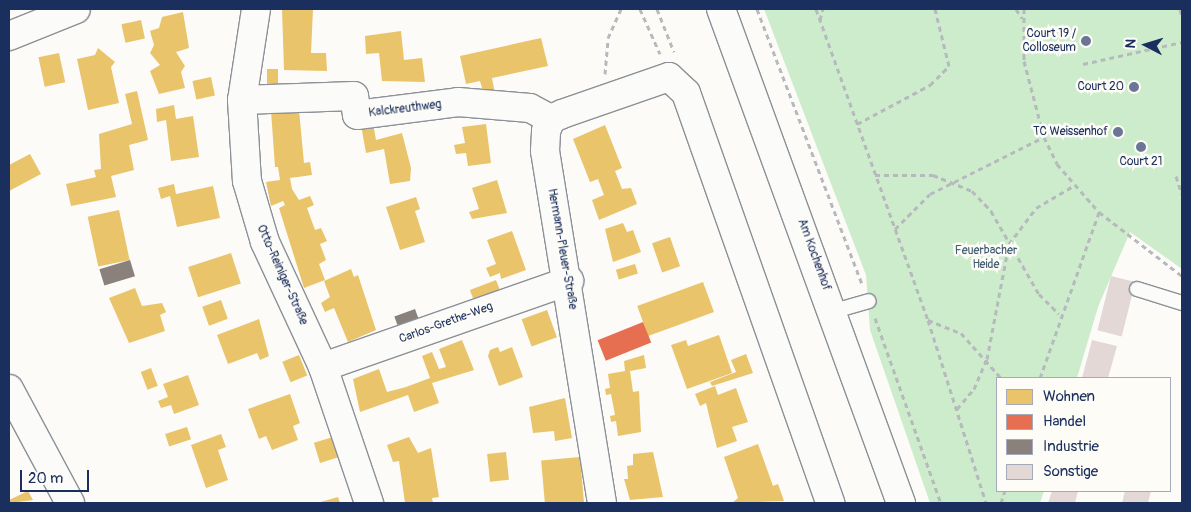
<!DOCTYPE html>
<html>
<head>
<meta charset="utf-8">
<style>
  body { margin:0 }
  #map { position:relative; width:1191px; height:512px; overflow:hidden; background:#fcfbf8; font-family:Pangolin,sans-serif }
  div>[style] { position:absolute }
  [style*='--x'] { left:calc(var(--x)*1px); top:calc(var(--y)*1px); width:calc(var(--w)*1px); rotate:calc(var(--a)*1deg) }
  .green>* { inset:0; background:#cceccb }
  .homes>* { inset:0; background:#e9c46a; transform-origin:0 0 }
  .shops>* { inset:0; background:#e76f51; transform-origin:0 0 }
  .industry>* { inset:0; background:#8a817c; transform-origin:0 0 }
  .building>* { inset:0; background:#e4d8d6; transform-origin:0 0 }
  .path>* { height:3px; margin-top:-1.5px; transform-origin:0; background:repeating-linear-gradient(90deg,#b6b9bd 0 5px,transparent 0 9px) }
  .roads { filter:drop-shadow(1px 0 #8c9097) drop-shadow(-1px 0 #8c9097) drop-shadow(0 1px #8c9097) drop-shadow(0 -1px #8c9097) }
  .service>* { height:14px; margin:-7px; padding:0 7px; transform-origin:7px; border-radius:7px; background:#fbfbf9 }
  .minor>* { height:28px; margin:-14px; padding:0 14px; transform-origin:14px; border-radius:14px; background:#fbfbf9 }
  .secondary>* { height:28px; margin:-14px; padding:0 14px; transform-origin:14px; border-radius:14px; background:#fbfbf9 }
  .dots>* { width:14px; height:14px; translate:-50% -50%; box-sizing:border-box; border:2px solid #fdfcf7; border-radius:50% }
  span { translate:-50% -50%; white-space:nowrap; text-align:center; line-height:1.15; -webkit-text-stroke:5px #fdfcf7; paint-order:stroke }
  .poi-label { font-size:12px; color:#1b2f5e }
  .right { translate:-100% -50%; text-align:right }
  .street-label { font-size:12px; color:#1b2f5e }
  .park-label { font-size:12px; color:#3e5b70 }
  .frame { position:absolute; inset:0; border:10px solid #1b2f5e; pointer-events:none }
  .legend { position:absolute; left:996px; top:377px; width:175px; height:115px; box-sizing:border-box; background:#fdfcf7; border:1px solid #a3aaba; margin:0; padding:6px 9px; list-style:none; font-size:15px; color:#1b2f5e }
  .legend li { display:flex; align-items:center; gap:10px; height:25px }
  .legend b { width:25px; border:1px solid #a3aaba }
  .north { position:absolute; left:1121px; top:20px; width:50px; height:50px; -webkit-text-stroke:4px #fdfcf7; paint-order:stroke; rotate:275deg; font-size:14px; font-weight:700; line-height:20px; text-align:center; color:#1b2f5e }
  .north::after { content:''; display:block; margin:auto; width:18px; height:22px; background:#1b2f5e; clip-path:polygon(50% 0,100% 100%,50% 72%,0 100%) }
  .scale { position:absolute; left:20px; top:470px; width:69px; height:22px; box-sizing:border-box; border:2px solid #1b2f5e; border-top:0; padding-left:6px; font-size:15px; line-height:18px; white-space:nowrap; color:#1b2f5e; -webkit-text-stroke:4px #fdfcf7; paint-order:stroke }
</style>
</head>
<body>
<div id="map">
  <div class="green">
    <div style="clip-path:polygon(764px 9px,1182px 9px,1182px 269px,1130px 232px,1098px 307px,1077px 378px,997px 378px,997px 491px,1044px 491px,1040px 503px,930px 503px,870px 330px,866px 275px)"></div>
  </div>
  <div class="homes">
    <div style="clip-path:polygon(282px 9px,313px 9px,311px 53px,326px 53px,327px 71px,284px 70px)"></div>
    <div style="clip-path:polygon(183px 12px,189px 48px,176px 52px,185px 66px,181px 72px,185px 88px,159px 94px,150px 71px,160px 65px,150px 53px,154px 45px,150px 31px,159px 28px,162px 17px)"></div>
    <div style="left:141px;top:20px;width:19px;height:20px;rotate:78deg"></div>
    <div style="clip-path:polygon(401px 31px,404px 60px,422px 58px,425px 82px,382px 81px,379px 53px,366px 54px,365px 36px)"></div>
    <div style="clip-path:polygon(541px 38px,548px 66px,492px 78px,495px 94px,484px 95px,480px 81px,466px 84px,460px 56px)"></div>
    <div style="clip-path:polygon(98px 48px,115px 62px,111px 67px,119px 103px,88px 110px,77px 59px,95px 55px)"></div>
    <div style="left:59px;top:53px;width:30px;height:21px;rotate:78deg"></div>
    <div style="left:267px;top:69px;width:11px;height:15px"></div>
    <div style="left:211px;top:77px;width:19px;height:19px;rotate:78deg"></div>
    <div style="clip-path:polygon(137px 91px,148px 140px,129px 145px,134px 170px,111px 176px,116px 197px,71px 206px,66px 184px,96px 177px,94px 170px,101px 169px,99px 134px,132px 124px,125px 94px)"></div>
    <div style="clip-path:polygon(174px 105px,176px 119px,193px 116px,199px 157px,171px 161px,166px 120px,157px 122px,156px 109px)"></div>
    <div style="clip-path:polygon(299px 110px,304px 163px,310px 162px,312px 175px,290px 178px,292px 189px,299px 200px,310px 196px,314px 205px,307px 208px,315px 230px,321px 228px,327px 241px,320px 244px,326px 260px,319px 264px,325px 280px,304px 288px,279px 208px,285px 205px,283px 201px,271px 206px,266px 182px,280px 180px,278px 167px,275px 167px,271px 111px)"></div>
    <div style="clip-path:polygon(373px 123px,376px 140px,402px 133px,411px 168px,410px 181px,390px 184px,384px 149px,366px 153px,361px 125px)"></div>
    <div style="clip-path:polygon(486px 124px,491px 163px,468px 166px,466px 153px,456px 154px,454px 145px,465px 143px,462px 127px)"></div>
    <div style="clip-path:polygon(605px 125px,622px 168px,615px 171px,622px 189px,631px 188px,637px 204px,599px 220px,592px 200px,604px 195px,598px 179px,590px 182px,573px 139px)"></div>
    <div style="clip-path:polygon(30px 154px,41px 174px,9px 191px,9px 165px)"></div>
    <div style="clip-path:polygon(497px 180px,507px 213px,472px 219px,469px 212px,479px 209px,472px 188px)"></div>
    <div style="clip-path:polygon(174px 184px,176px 194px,213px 186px,220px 218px,177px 227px,170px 196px,161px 199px,158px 188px)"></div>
    <div style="clip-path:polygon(416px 197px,420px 209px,415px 211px,425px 242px,400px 250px,386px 207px)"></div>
    <div style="left:119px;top:210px;width:51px;height:32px;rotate:78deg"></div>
    <div style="clip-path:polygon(623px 223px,627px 232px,633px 230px,641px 252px,613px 262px,605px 229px)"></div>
    <div style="clip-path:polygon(512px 231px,526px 270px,501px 279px,500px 273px,490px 277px,486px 268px,496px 264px,487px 240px)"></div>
    <div style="left:670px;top:237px;width:31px;height:19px;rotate:71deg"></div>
    <div style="left:231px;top:253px;width:32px;height:45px;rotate:72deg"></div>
    <div style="left:635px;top:264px;width:10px;height:20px;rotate:73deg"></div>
    <div style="clip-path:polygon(351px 269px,354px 277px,358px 275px,376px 330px,348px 342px,334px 308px,325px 312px,321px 303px,330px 297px,324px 281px)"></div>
    <div style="left:496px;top:280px;width:14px;height:28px;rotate:69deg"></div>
    <div style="left:703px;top:282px;width:32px;height:70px;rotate:70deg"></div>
    <div style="clip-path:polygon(135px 288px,142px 306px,162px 303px,166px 312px,160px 315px,165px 331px,129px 343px,109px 298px)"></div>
    <div style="left:221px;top:300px;width:20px;height:20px;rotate:70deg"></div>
    <div style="left:547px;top:310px;width:29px;height:27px;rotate:70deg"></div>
    <div style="clip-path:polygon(259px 319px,269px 356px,260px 360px,257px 353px,228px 364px,217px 335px)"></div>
    <div style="clip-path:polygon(719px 335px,732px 373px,687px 389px,671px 345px,686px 340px,688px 346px)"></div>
    <div style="clip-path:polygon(462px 340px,474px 370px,432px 383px,439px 403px,414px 412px,408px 395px,360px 412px,353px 379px,379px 369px,387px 392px,406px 387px,430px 378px,422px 356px,432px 352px,439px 369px,446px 367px,439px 349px)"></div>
    <div style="clip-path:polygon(498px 347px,500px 352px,512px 347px,523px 377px,499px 386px,488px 356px,490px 350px)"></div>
    <div style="clip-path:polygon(746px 354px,753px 373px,712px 386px,710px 382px,736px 372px,731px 360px)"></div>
    <div style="left:299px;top:355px;width:22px;height:18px;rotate:68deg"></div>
    <div style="clip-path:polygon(644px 355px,646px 368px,630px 371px,633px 392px,639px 391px,641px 432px,618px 436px,616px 421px,611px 422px,610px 416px,615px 415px,611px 394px,606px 395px,605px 389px,610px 388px,608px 374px,625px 371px,624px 361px)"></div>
    <div style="left:151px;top:368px;width:19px;height:11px;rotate:69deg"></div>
    <div style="clip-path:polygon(188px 375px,199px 405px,174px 414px,171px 405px,161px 408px,158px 401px,168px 397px,163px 384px)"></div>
    <div style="clip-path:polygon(715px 386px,718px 395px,736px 388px,748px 422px,732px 427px,737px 441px,717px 448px,706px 403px,700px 406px,695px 394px)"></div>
    <div style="clip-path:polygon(290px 394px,300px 423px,293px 426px,298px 440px,272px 450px,266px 436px,259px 439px,248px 409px)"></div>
    <div style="clip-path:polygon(565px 398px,572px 438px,555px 441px,554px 431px,533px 433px,529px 407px)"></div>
    <div style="left:187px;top:427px;width:13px;height:23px;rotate:72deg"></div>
    <div style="clip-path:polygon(221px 434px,226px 447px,218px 450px,228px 480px,206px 488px,191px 445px)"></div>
    <div style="left:333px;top:437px;width:21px;height:20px;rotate:73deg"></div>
    <div style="clip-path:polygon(409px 437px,418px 453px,431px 448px,439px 497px,432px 498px,433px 503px,405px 503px,399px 461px,393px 462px,387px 445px)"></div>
    <div style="clip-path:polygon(758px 444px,773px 486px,778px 484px,784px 501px,732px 503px,738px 498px,724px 457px)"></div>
    <div style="left:506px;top:452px;width:28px;height:19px;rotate:84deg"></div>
    <div style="clip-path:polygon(653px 452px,663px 497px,630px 500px,624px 479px,628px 479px,627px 466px,633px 465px,633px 454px)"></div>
    <div style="left:580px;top:457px;width:46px;height:39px;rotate:85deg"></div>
    <div style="clip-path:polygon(28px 491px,33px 500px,11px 503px,9px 500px)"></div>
    <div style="clip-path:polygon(338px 497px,340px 503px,317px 503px)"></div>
  </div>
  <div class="shops">
    <div style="left:643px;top:322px;width:22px;height:49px;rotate:68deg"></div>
  </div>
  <div class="industry">
    <div style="left:130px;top:260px;width:17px;height:32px;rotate:73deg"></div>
    <div style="left:415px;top:309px;width:15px;height:22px;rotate:70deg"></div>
  </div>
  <div class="building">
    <div style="left:1111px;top:276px;width:25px;height:56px;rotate:14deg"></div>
    <div style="clip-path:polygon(1092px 340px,1117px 346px,1108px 378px,1082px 378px)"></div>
    <div style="clip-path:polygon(1052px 491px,1078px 491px,1075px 503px,1048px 503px)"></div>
    <div style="clip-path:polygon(1125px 491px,1151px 491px,1148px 503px,1122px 503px)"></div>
  </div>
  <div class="path">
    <div style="--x:640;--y:9;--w:49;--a:66"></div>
    <div style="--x:657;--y:9;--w:46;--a:68.4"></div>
    <div style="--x:757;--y:9;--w:294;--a:69.1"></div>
    <div style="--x:816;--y:9;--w:331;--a:70.2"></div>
    <div style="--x:928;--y:320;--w:192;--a:72.4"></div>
    <div style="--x:1016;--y:9;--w:11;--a:56"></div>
    <div style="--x:1024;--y:9;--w:52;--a:90"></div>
    <div style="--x:1024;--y:61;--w:79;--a:75.3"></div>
    <div style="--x:1044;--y:137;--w:30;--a:64"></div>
    <div style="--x:1057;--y:164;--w:64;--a:48.8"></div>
    <div style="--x:1099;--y:212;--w:105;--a:37.6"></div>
    <div style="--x:1180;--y:9;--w:8;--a:76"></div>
    <div style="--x:820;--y:20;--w:11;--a:-75"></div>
    <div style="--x:1083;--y:64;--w:101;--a:-12.5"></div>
    <div style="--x:605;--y:74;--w:36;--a:-85"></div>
    <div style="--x:608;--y:38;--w:32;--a:-66"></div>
    <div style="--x:857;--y:124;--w:83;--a:-28.1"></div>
    <div style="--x:930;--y:85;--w:27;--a:-45"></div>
    <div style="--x:949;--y:66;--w:59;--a:-103.8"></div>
    <div style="--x:875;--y:175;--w:58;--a:0"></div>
    <div style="--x:933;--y:175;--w:42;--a:22.3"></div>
    <div style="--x:972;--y:191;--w:28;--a:46"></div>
    <div style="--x:991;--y:211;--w:96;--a:60"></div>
    <div style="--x:1039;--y:294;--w:28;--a:45"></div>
    <div style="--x:1176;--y:176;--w:19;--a:72"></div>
    <div style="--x:895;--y:229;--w:49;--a:-45"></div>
    <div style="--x:930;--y:194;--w:127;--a:-26.6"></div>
    <div style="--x:875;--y:318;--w:196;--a:70.4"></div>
    <div style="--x:928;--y:320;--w:35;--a:22"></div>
    <div style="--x:961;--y:333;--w:60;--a:48.4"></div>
    <div style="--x:1040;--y:378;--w:176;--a:-70.4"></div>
    <div style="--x:957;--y:409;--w:26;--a:-50"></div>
    <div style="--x:974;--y:389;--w:33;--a:-67"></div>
    <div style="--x:987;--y:359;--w:117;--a:-79.2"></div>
    <div style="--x:1009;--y:244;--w:45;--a:-53.1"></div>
    <div style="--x:1036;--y:208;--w:45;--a:-30.5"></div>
    <div style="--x:1001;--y:503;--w:13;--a:-72"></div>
  </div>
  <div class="roads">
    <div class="service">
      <div style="--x:1137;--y:289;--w:47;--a:17.3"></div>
      <div style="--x:834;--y:311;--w:36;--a:-16"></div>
    </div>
    <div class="minor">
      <div style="--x:256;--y:9;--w:92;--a:98.7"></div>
      <div style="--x:242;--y:100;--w:81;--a:86.5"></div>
      <div style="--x:247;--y:181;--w:64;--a:73.6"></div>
      <div style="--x:265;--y:242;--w:138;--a:65.1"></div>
      <div style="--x:323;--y:367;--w:144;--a:71.3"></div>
      <div style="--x:9;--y:36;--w:72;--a:-21.9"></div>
      <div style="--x:242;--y:100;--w:112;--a:-2"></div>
      <div style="--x:354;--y:96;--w:19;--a:81"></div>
      <div style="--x:357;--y:115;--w:102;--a:-7.3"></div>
      <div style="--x:458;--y:102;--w:72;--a:4.8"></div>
      <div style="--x:530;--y:108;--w:24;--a:28"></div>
      <div style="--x:323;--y:367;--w:261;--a:-19.3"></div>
      <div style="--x:9;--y:389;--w:129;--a:61.8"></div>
      <div style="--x:602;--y:503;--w:357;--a:-99.2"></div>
      <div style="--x:545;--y:151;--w:20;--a:-87"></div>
      <div style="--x:546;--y:131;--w:13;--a:-67"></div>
      <div style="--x:551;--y:119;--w:12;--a:-24"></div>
      <div style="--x:562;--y:114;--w:113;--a:-19.1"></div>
      <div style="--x:669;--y:77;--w:23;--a:43"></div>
      <div style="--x:686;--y:93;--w:435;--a:70.6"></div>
    </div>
    <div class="secondary">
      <div style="--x:721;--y:9;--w:526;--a:69.98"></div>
    </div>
  </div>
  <div class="dots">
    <div style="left:1086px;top:41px;background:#6a7694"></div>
    <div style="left:1134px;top:87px;background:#6a7694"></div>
    <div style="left:1118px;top:132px;background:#6a7694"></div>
    <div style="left:1141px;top:147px;background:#6a7694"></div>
  </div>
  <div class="poi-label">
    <span class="right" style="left:1076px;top:41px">Court 19 /<br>Colloseum</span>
    <span class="right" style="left:1124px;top:87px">Court 20</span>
    <span class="right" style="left:1108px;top:132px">TC Weissenhof</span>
    <span style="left:1141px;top:162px">Court 21</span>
  </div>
  <div class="street-label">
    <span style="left:405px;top:109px;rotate:-7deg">Kalckreuthweg</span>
    <span style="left:562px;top:249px;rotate:80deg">Hermann-Pleuer-Straße</span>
    <span style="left:814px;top:255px;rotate:70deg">Am Kochenhof</span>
    <span style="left:282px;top:275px;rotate:66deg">Otto-Reiniger-Straße</span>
    <span style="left:446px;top:323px;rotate:-20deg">Carlos-Grethe-Weg</span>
  </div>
  <div class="park-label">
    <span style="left:986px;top:258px">Feuerbacher<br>Heide</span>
  </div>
  <div class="frame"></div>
  <ul class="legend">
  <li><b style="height:14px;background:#e9c46a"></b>Wohnen</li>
  <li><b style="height:14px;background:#e76f51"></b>Handel</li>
  <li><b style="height:14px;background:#8a817c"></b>Industrie</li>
  <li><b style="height:14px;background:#e4d8d6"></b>Sonstige</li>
  </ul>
  <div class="north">N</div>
  <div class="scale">20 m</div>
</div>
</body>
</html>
